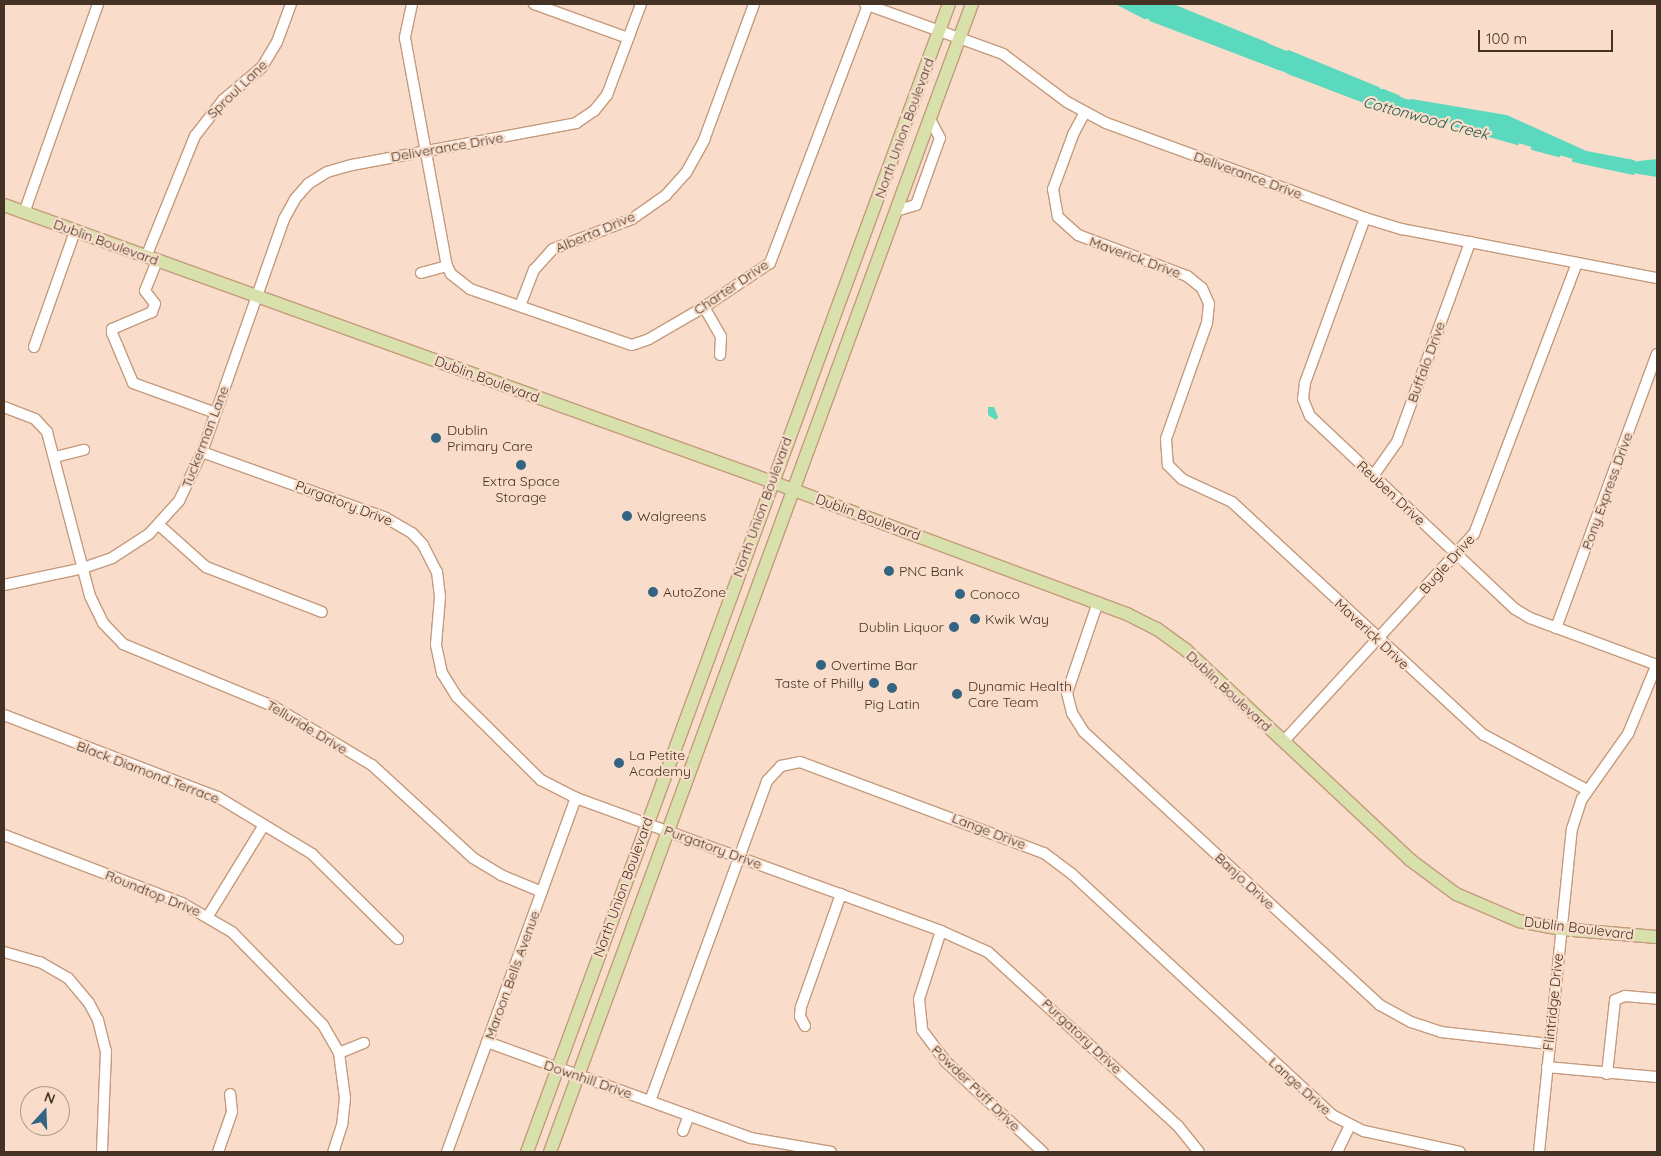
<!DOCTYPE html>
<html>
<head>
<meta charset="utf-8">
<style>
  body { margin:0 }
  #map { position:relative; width:1661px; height:1156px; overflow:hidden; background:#f9ddca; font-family:Quicksand,sans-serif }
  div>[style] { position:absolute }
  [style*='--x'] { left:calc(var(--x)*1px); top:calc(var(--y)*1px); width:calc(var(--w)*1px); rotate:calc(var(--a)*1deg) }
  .water>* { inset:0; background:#5bd9be }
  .stream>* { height:2.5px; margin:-1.25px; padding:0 1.25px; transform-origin:1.25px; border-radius:1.25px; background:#5bd9be }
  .roads { filter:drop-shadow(1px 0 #c59a7c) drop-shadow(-1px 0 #c59a7c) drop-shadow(0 1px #c59a7c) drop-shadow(0 -1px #c59a7c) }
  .minor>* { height:10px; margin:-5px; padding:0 5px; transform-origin:5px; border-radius:5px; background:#fff }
  .major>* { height:12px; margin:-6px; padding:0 6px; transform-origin:6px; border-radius:6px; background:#d8e0ac }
  .dots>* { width:14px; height:14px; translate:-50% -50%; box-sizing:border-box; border:2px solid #f9ddca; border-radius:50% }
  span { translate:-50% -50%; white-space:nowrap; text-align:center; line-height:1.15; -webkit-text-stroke:4.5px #f9ddca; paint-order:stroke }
  .street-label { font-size:14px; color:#443225 }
  .poi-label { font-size:14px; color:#443225 }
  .left { translate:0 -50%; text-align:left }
  .right { translate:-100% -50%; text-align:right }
  .water-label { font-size:15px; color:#22574b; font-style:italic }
  .frame { position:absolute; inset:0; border:5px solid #443225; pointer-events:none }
  .north { position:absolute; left:20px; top:1086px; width:50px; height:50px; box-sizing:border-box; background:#f9ddca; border:1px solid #b19988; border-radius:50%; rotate:20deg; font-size:14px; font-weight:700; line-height:20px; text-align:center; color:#443225 }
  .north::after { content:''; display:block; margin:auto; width:18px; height:22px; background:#336583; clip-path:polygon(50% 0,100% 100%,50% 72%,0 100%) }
  .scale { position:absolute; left:1478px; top:30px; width:135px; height:22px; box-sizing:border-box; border:2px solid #443225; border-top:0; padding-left:6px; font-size:15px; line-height:18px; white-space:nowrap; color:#443225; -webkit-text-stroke:4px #f9ddca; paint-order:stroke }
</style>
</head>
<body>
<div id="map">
  <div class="water">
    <div style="clip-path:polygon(1119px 4px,1170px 4px,1406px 99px,1506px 116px,1586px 152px,1638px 162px,1657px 160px,1657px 177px,1607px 169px,1388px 105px,1374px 107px,1133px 13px)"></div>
    <div style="clip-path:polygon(988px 407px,994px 407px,998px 417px,996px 420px,988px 415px)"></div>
  </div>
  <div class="stream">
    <div style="--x:1119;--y:4;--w:29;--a:27"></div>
    <div style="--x:1170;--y:4;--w:104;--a:22.1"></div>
    <div style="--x:1150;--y:19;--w:137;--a:20.9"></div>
    <div style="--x:1288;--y:51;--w:97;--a:22.3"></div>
    <div style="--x:1288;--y:72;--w:96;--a:20.7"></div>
    <div style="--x:1383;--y:90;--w:16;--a:22"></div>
    <div style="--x:1411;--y:100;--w:96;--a:9.6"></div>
    <div style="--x:1506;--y:116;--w:88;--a:24.2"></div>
    <div style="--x:1586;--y:152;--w:48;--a:10.8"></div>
    <div style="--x:1384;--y:106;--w:11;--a:5"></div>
    <div style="--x:1405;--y:110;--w:32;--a:16"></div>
    <div style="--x:1451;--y:124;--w:20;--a:15"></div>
    <div style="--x:1489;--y:135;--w:29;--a:16"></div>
    <div style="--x:1532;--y:148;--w:27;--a:15"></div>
    <div style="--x:1573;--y:160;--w:61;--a:12.2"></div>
    <div style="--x:1638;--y:162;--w:19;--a:-6"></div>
  </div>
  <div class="roads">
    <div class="minor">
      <div style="--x:412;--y:4;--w:35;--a:102"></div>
      <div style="--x:405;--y:38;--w:232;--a:79.6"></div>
      <div style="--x:447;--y:266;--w:9;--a:63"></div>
      <div style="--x:451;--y:274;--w:24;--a:38"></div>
      <div style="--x:470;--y:289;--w:171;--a:19.1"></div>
      <div style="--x:632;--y:345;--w:18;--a:-19"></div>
      <div style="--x:649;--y:339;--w:64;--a:-30.2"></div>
      <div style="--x:704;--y:307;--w:79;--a:-33.7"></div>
      <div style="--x:770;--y:263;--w:276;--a:-69.2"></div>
      <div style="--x:534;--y:4;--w:100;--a:19.9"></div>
      <div style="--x:865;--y:4;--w:147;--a:19.9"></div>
      <div style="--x:1003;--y:54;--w:80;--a:36.9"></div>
      <div style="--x:1067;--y:102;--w:44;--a:28.3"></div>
      <div style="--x:1106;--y:123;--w:276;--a:20.1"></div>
      <div style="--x:1365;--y:218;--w:39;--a:17"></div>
      <div style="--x:1402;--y:229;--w:260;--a:10.9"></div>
      <div style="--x:1085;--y:112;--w:26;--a:118"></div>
      <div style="--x:1073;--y:135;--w:58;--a:110.3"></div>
      <div style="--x:1053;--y:189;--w:28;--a:80"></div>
      <div style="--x:1058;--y:217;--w:27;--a:42"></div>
      <div style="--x:1078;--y:235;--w:116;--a:20.6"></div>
      <div style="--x:1187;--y:276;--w:19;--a:39"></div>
      <div style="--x:1202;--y:288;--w:17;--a:66"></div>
      <div style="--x:1209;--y:304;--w:19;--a:96"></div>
      <div style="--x:1207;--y:323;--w:123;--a:109.5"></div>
      <div style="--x:1166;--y:439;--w:26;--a:86"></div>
      <div style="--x:1168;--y:465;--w:20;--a:45"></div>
      <div style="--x:1182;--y:479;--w:55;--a:24.7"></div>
      <div style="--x:1232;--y:502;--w:343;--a:42.8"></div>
      <div style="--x:1484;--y:735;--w:117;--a:28.1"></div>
      <div style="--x:896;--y:211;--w:21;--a:-17"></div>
      <div style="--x:916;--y:205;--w:71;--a:-70.3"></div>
      <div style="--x:940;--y:138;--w:21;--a:-118"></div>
      <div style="--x:24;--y:213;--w:222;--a:-70.5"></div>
      <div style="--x:1365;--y:218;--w:176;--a:110"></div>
      <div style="--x:1305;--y:383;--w:16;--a:97"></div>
      <div style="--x:1303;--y:399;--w:18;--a:68"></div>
      <div style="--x:1310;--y:416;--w:282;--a:43.3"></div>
      <div style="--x:1515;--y:609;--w:17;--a:31"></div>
      <div style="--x:1530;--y:618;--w:135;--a:20.3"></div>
      <div style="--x:146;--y:257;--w:131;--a:-68"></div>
      <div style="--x:195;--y:136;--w:46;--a:-52.1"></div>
      <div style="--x:223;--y:100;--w:51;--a:-40.2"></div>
      <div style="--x:262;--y:67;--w:29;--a:-59"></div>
      <div style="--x:277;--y:42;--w:40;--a:-69.8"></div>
      <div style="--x:157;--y:261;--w:32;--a:112"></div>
      <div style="--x:145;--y:291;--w:16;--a:52"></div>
      <div style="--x:155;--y:304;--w:9;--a:111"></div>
      <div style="--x:152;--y:312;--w:43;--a:157"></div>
      <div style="--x:112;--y:329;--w:4;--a:90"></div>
      <div style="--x:112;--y:333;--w:54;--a:67.2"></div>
      <div style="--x:133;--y:383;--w:88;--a:19.9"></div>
      <div style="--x:421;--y:273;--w:27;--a:-15"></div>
      <div style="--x:520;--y:306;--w:39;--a:-69"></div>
      <div style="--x:534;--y:270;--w:28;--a:-48"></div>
      <div style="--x:553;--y:249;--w:85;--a:-20.8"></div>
      <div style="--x:632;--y:219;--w:42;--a:-35.2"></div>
      <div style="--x:666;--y:195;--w:30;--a:-48"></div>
      <div style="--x:686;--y:173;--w:38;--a:-61"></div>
      <div style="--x:704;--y:140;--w:145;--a:-69.8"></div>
      <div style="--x:704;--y:307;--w:34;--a:60"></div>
      <div style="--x:721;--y:337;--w:18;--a:93"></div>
      <div style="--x:34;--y:347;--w:123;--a:-70.5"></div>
      <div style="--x:4;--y:407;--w:33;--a:21"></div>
      <div style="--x:35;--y:419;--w:18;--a:47"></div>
      <div style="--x:47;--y:432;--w:170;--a:75.3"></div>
      <div style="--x:90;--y:596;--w:30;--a:64"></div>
      <div style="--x:103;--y:623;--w:29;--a:46"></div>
      <div style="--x:123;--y:644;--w:162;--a:22.5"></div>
      <div style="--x:273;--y:706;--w:115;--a:30.8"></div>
      <div style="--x:372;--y:765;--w:137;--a:42.6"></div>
      <div style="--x:473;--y:858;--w:33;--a:31"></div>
      <div style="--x:501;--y:875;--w:44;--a:22.5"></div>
      <div style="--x:202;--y:452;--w:195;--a:19.7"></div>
      <div style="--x:386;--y:518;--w:30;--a:30"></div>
      <div style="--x:412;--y:533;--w:16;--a:47"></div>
      <div style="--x:423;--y:545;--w:30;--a:63"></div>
      <div style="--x:437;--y:572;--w:25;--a:83"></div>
      <div style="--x:440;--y:597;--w:48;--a:94.8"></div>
      <div style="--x:436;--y:645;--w:29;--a:78"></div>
      <div style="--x:442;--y:673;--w:28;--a:58"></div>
      <div style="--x:457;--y:697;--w:118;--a:44.7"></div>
      <div style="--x:541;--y:780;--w:39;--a:27"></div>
      <div style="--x:576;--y:798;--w:388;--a:20"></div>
      <div style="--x:941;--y:931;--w:51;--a:24.1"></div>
      <div style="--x:988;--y:952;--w:258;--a:42.5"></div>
      <div style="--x:1178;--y:1126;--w:33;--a:51"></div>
      <div style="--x:55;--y:457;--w:30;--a:-14"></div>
      <div style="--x:1373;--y:476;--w:42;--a:-54.8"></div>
      <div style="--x:1397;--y:442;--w:213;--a:-69.9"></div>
      <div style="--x:159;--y:525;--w:63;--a:41.8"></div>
      <div style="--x:206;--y:567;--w:124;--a:21.2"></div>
      <div style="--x:4;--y:585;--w:81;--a:-12.1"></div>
      <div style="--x:83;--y:568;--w:31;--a:-19"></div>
      <div style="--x:112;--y:558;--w:44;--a:-33"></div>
      <div style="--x:149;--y:534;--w:45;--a:-47.7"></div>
      <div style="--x:179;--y:501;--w:54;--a:-64.9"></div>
      <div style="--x:202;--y:452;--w:247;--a:-70.6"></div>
      <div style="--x:284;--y:219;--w:23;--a:-61"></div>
      <div style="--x:295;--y:199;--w:20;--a:-49"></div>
      <div style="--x:308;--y:184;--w:22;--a:-32"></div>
      <div style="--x:327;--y:172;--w:26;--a:-16"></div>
      <div style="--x:352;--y:165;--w:228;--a:-10.6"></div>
      <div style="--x:576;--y:123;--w:22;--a:-34"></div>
      <div style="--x:594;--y:111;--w:21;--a:-51"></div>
      <div style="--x:607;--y:95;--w:97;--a:-69.5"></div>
      <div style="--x:1098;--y:602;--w:96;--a:108.8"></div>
      <div style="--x:1067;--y:693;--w:21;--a:76"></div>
      <div style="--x:1072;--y:713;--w:22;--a:58"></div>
      <div style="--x:1084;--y:732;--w:403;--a:42.7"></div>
      <div style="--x:1380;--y:1005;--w:35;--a:29"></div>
      <div style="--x:1411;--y:1022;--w:32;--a:18"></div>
      <div style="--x:1441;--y:1032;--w:109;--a:6.3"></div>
      <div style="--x:1556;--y:628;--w:292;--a:-69.8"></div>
      <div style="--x:4;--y:715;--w:229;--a:21"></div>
      <div style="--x:218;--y:797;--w:110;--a:31.2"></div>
      <div style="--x:312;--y:854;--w:121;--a:44.7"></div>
      <div style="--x:1284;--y:741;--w:281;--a:-47.5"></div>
      <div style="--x:1474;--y:534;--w:290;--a:-69.2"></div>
      <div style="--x:4;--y:835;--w:191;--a:20.9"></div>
      <div style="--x:182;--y:903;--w:58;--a:30.1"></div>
      <div style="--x:232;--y:932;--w:130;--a:45.6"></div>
      <div style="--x:323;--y:1025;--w:32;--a:60"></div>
      <div style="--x:339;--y:1053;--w:45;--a:82.4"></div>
      <div style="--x:345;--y:1098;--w:27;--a:96"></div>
      <div style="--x:342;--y:1125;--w:28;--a:108"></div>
      <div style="--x:208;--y:916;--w:107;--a:-58.4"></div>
      <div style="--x:941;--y:931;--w:71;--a:107.9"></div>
      <div style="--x:919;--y:999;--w:31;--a:84"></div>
      <div style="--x:922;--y:1030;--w:40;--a:53"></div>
      <div style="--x:946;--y:1062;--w:132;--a:42.9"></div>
      <div style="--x:4;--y:952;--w:37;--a:16"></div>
      <div style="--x:40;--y:962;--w:32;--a:30"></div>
      <div style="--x:68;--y:978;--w:33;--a:50"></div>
      <div style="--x:89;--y:1003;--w:19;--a:62"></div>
      <div style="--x:98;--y:1020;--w:32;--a:76"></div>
      <div style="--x:106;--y:1051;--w:101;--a:92.3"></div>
      <div style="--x:805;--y:1026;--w:11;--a:-117"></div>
      <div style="--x:800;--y:1016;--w:9;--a:-84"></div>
      <div style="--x:801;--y:1007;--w:120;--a:-70.5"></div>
      <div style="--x:487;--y:1042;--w:281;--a:20"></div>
      <div style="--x:751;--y:1138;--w:81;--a:9.9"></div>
      <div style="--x:339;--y:1053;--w:27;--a:-22"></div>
      <div style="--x:1547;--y:1067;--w:110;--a:5.2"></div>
      <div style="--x:1607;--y:1074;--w:74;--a:-83.8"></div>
      <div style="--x:1615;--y:1000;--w:11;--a:-22"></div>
      <div style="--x:1625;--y:996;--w:32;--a:5"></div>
      <div style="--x:650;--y:1101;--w:341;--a:-69.9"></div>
      <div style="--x:767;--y:781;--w:21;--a:-47"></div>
      <div style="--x:781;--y:766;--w:19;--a:-12"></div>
      <div style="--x:800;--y:762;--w:260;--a:20.5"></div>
      <div style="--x:1044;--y:853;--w:35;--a:37"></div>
      <div style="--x:1072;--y:874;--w:355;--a:42.8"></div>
      <div style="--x:1332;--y:1115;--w:36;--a:27"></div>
      <div style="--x:1364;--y:1131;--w:98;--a:12.3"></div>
      <div style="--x:683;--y:1131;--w:17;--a:-69"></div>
      <div style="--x:218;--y:1152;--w:42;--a:-70.7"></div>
      <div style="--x:232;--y:1112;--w:18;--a:-96"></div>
      <div style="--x:447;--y:1152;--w:377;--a:-70"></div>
      <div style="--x:1337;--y:1152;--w:30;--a:-64"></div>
      <div style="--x:1539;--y:1152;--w:325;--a:-84.2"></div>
      <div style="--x:1572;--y:829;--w:32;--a:-72"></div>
      <div style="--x:1582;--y:799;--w:80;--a:-54.7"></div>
      <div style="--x:1628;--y:734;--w:76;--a:-67.5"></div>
    </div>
    <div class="major">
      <div style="--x:4;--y:205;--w:799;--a:19.82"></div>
      <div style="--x:756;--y:476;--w:396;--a:20.4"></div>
      <div style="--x:1127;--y:614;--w:34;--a:27"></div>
      <div style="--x:1157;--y:629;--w:36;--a:36"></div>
      <div style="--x:1186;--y:650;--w:306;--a:43.1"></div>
      <div style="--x:1409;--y:859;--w:59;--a:36.7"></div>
      <div style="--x:1456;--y:894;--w:69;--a:23.2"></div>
      <div style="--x:1519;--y:921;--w:43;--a:10.8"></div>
      <div style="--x:1561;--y:929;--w:96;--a:4.8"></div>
      <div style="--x:527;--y:1152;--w:1223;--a:-69.82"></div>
      <div style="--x:550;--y:1152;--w:1223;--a:-69.82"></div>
    </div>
  </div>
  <div class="dots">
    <div style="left:436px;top:438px;background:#336583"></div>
    <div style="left:521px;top:465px;background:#336583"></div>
    <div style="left:627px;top:516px;background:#336583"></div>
    <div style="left:889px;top:571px;background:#336583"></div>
    <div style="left:653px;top:592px;background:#336583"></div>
    <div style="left:960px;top:594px;background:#336583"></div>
    <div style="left:975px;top:619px;background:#336583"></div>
    <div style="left:954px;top:627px;background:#336583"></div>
    <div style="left:821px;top:665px;background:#336583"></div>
    <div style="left:874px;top:683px;background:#336583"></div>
    <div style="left:892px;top:688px;background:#336583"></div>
    <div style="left:957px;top:694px;background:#336583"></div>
    <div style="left:619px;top:763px;background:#336583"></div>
  </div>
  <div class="street-label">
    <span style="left:237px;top:89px;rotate:-44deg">Sproul Lane</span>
    <span style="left:904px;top:128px;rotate:-70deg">North Union Boulevard</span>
    <span style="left:447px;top:147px;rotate:-10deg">Deliverance Drive</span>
    <span style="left:1248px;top:175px;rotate:20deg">Deliverance Drive</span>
    <span style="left:595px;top:232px;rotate:-23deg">Alberta Drive</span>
    <span style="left:106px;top:242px;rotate:20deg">Dublin Boulevard</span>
    <span style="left:1135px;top:257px;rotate:20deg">Maverick Drive</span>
    <span style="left:731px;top:287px;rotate:-34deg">Charter Drive</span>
    <span style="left:1426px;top:362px;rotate:-70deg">Buffalo Drive</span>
    <span style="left:487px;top:379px;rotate:20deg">Dublin Boulevard</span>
    <span style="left:205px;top:437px;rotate:-69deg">Tuckerman Lane</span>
    <span style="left:1607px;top:491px;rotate:-70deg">Pony Express Drive</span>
    <span style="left:1391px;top:493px;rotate:43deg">Reuben Drive</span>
    <span style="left:344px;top:503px;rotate:21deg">Purgatory Drive</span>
    <span style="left:762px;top:507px;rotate:-70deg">North Union Boulevard</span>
    <span style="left:868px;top:517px;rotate:20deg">Dublin Boulevard</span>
    <span style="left:1447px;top:564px;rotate:-48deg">Bugle Drive</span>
    <span style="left:1372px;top:634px;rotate:43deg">Maverick Drive</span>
    <span style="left:1229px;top:691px;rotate:43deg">Dublin Boulevard</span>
    <span style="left:307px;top:727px;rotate:31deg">Telluride Drive</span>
    <span style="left:148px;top:772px;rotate:21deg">Black Diamond Terrace</span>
    <span style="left:989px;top:831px;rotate:21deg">Lange Drive</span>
    <span style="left:713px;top:847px;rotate:20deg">Purgatory Drive</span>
    <span style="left:1245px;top:881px;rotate:43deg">Banjo Drive</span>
    <span style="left:623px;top:887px;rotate:-70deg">North Union Boulevard</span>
    <span style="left:153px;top:893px;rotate:22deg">Roundtop Drive</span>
    <span style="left:1579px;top:928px;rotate:7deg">Dublin Boulevard</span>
    <span style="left:512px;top:975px;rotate:-70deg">Maroon Bells Avenue</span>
    <span style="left:1553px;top:1002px;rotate:-84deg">Flintridge Drive</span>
    <span style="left:1082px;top:1036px;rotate:43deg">Purgatory Drive</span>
    <span style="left:588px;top:1079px;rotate:19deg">Downhill Drive</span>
    <span style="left:1300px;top:1086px;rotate:42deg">Lange Drive</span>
    <span style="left:976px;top:1088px;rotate:44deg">Powder Puff Drive</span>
  </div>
  <div class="poi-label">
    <span class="left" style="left:447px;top:438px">Dublin<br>Primary Care</span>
    <span style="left:521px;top:489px">Extra Space<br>Storage</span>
    <span class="left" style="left:637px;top:516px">Walgreens</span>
    <span class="left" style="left:899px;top:571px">PNC Bank</span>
    <span class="left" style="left:663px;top:592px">AutoZone</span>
    <span class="left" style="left:970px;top:594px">Conoco</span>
    <span class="left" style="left:985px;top:619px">Kwik Way</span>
    <span class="right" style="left:944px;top:627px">Dublin Liquor</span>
    <span class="left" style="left:831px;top:665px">Overtime Bar</span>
    <span class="right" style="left:864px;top:683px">Taste of Philly</span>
    <span class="left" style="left:968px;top:694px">Dynamic Health<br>Care Team</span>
    <span style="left:892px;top:704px">Pig Latin</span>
    <span class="left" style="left:629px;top:763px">La Petite<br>Academy</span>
  </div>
  <div class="water-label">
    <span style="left:1426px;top:118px;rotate:15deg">Cottonwood Creek</span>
  </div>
  <div class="frame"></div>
  <div class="north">N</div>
  <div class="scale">100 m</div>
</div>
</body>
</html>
